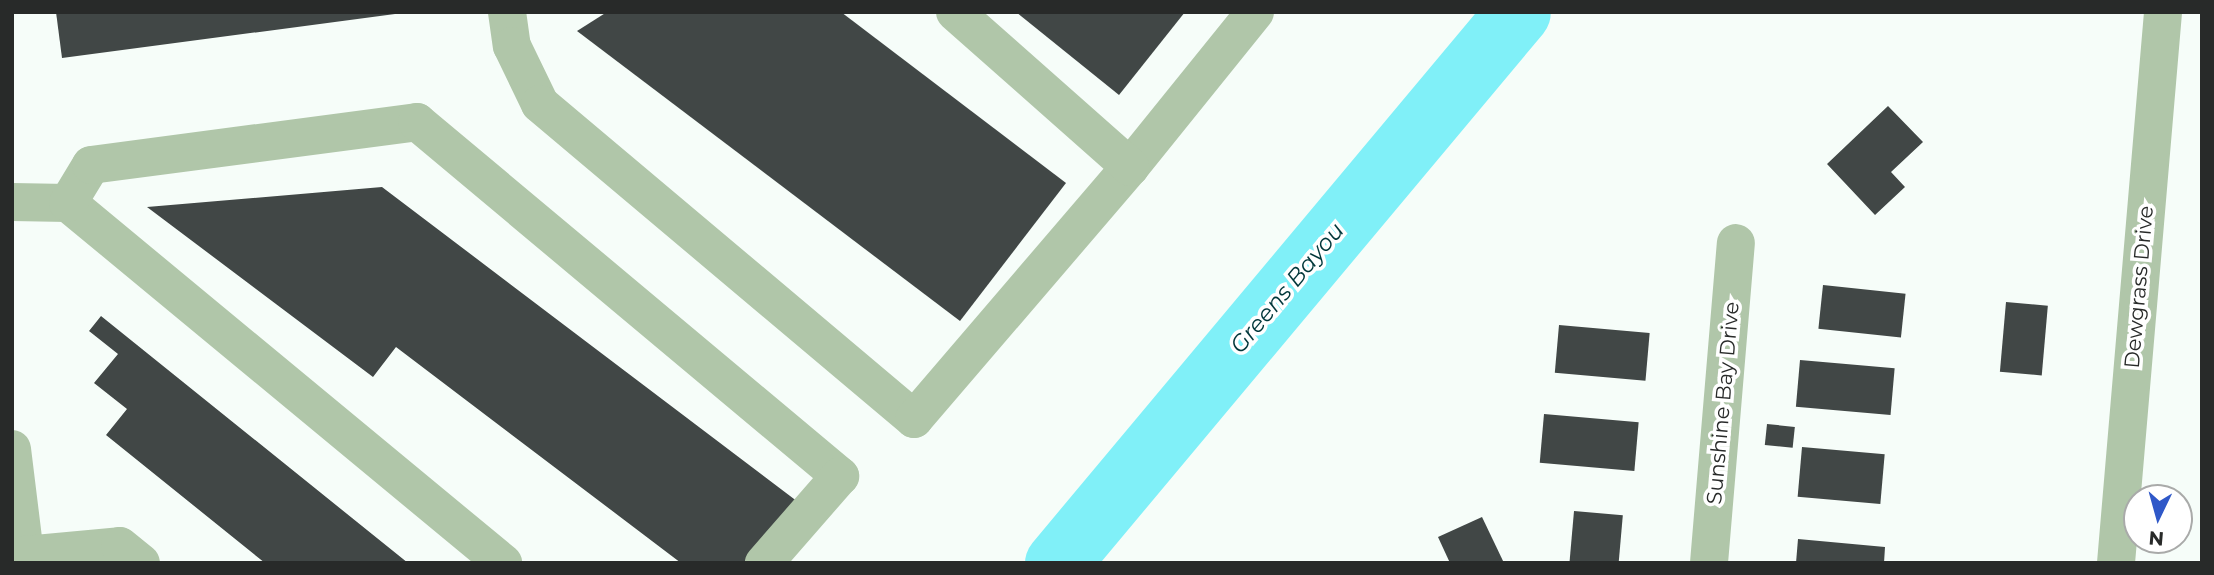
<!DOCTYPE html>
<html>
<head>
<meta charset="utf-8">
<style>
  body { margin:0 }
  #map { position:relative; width:2214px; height:575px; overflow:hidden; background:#f6fdf9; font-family:Montserrat,sans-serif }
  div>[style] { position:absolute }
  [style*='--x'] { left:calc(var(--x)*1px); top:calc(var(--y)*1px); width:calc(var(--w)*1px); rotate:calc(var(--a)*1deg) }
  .river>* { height:65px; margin:-32.5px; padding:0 32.5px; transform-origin:32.5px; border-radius:32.5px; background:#80f0f8 }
  .building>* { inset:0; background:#414746; transform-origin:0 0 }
  .minor>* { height:38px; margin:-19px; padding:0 19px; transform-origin:19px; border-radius:19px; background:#b0c6a9 }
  span { translate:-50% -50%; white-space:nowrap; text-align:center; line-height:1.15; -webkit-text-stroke:7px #fff; paint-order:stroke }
  .street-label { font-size:21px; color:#282a29 }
  .water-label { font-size:23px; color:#00373a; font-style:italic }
  .frame { position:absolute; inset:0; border:14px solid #282a29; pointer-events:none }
  .north { position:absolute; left:2123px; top:484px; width:70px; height:70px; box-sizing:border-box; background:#fff; border:2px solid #a9aaa9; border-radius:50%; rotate:185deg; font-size:19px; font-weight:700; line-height:28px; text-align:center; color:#282a29 }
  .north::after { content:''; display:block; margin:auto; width:24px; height:32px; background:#2f58c8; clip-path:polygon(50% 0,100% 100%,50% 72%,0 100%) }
</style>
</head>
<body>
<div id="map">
  <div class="river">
    <div style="--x:1057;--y:563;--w:718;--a:-50.08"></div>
  </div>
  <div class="building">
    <div style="clip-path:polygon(56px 12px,395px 12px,395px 14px,62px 58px)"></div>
    <div style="clip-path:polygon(607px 12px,841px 12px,1066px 183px,960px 321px,577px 31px)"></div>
    <div style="clip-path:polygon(1016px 12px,1185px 12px,1119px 95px)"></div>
    <div style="clip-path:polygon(1888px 106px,1923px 142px,1891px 172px,1905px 187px,1875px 215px,1827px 164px)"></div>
    <div style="clip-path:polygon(382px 187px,798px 502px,752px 563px,681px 563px,396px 347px,373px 377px,147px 207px)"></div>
    <div style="left:1823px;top:285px;width:83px;height:44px;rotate:6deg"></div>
    <div style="left:2006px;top:302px;width:42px;height:70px;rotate:5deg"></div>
    <div style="clip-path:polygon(101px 316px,408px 563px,265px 563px,106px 435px,127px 409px,94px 383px,118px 354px,89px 331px)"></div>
    <div style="left:1559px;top:325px;width:91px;height:48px;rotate:5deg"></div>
    <div style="left:1800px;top:360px;width:95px;height:47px;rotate:5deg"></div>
    <div style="left:1544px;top:414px;width:95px;height:49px;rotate:5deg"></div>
    <div style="left:1767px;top:424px;width:28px;height:21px;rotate:6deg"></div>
    <div style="left:1802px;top:447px;width:83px;height:50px;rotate:5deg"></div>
    <div style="left:1574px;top:511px;width:49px;height:52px;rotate:5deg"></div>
    <div style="clip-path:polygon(1482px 517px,1504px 563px,1450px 563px,1438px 537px)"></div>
    <div style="clip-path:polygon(1798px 539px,1885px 547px,1884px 563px,1796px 563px)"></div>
  </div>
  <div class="minor">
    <div style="--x:507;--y:12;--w:34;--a:82"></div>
    <div style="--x:512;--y:46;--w:64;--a:64.2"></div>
    <div style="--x:540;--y:104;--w:489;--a:40.1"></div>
    <div style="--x:914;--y:419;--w:332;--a:-49.4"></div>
    <div style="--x:1130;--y:167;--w:199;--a:-51.1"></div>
    <div style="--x:955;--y:12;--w:234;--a:41.5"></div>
    <div style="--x:12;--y:202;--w:56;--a:1"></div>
    <div style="--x:68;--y:203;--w:565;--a:39.61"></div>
    <div style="--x:68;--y:203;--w:44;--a:-58.8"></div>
    <div style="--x:91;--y:165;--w:329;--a:-7.5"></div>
    <div style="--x:417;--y:122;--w:552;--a:39.93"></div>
    <div style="--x:840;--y:476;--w:116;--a:131.1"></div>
    <div style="--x:12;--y:449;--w:115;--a:83"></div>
    <div style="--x:25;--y:555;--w:95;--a:-5.4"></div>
    <div style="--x:120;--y:546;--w:27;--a:39"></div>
    <div style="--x:1709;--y:563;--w:321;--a:-85.2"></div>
    <div style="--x:2116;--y:563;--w:553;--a:-85.12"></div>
  </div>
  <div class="street-label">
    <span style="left:2139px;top:287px;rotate:-85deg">Dewgrass Drive</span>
    <span style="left:1723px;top:403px;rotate:-85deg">Sunshine Bay Drive</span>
  </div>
  <div class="water-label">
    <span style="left:1287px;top:288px;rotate:-50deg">Greens Bayou</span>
  </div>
  <div class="frame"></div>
  <div class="north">N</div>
</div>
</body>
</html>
